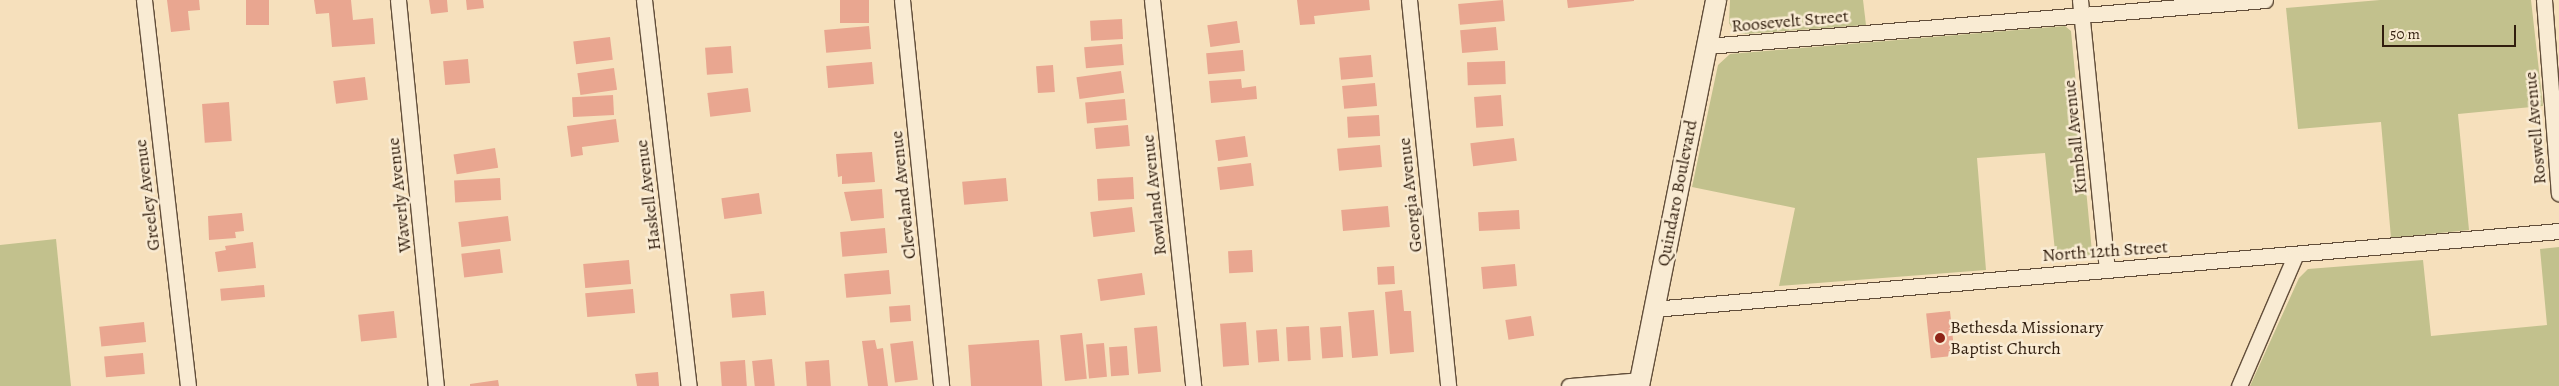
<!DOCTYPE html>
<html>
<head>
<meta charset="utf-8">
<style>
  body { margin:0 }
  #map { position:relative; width:2559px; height:386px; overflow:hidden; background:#f6e0bc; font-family:Alegreya,serif }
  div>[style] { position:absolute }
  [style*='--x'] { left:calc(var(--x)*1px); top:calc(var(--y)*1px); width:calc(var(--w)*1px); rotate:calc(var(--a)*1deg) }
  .green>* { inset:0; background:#c2c18d }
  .building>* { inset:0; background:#e9a690; transform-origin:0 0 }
  .roads { filter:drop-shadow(1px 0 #624e3a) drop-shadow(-1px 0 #624e3a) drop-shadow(0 1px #624e3a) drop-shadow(0 -1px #624e3a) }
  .minor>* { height:15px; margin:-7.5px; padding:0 7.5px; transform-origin:7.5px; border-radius:7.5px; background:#f9ebd3 }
  .secondary>* { height:20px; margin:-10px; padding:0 10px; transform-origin:10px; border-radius:10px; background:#f9ebd3 }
  .dots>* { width:14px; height:14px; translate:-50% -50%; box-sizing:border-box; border:2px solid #f9ebd3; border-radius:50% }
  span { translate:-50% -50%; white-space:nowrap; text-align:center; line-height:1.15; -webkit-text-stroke:5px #f9ebd3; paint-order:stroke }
  .street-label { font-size:18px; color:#311e0e }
  .poi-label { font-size:18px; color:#311e0e }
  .left { translate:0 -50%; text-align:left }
  .scale { position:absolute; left:2382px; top:25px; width:134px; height:22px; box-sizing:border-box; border:2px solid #311e0e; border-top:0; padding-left:6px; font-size:15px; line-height:18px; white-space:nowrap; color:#311e0e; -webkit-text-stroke:4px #f9ebd3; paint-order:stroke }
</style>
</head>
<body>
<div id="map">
  <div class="green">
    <div style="clip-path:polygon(1730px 0,1863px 0,1866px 25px,1745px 34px,1734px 32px,1729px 23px)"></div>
    <div style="clip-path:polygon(2380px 0,2531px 0,2543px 106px,2458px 114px,2469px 230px,2391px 238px,2381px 122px,2298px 129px,2286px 8px)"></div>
    <div style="clip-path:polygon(2065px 26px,2071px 31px,2092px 252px,2088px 259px,2056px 261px,2045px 153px,1977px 158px,1986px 270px,1779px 286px,1795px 208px,1692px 187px,1718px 65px,1730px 54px)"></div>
    <div style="clip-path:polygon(56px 239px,71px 386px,0 386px,0 245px)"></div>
    <div style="clip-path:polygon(2559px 247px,2559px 386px,2250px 386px,2299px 278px,2308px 269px,2423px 260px,2431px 336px,2547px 325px,2540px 249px)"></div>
  </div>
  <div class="building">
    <div style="clip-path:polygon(167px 0,199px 0,200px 10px,188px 11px,190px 30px,171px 32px)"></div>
    <div style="left:246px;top:0;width:23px;height:25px"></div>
    <div style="clip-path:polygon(314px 0,351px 0,353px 20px,373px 18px,375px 44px,332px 47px,329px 13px,316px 14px)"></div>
    <div style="clip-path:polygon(429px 0,447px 0,448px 12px,431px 14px)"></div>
    <div style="clip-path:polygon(466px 0,483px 0,484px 8px,467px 10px)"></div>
    <div style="left:840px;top:0;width:29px;height:23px"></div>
    <div style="clip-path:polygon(1297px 0,1369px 0,1370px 10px,1314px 16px,1315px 24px,1300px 25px)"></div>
    <div style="left:1503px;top:0;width:21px;height:45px;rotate:85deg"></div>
    <div style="clip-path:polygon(1567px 0,1634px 0,1634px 1px,1568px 8px)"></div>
    <div style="left:1122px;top:19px;width:20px;height:32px;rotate:87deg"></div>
    <div style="left:1237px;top:21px;width:22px;height:30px;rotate:82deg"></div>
    <div style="left:869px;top:26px;width:23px;height:45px;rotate:85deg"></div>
    <div style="left:1496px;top:27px;width:23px;height:36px;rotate:85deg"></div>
    <div style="left:610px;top:37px;width:23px;height:37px;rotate:83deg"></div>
    <div style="left:1122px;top:44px;width:21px;height:38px;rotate:85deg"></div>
    <div style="left:731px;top:46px;width:27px;height:26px;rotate:86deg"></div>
    <div style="left:1243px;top:50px;width:21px;height:37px;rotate:85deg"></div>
    <div style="left:1371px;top:55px;width:22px;height:32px;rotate:85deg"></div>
    <div style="left:468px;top:59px;width:24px;height:25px;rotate:85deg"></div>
    <div style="left:1505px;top:61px;width:23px;height:38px;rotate:88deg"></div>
    <div style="left:872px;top:62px;width:22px;height:46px;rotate:85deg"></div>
    <div style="left:1053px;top:65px;width:27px;height:17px;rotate:86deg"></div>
    <div style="left:614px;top:68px;width:22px;height:37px;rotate:82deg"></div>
    <div style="left:1121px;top:71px;width:22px;height:45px;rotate:82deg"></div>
    <div style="left:365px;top:77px;width:23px;height:32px;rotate:83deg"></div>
    <div style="clip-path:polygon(1241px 79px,1242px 88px,1256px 86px,1257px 99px,1211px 103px,1209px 81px)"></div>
    <div style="left:1375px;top:83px;width:23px;height:33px;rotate:85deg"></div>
    <div style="left:748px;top:88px;width:24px;height:41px;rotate:83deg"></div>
    <div style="left:613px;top:95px;width:20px;height:41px;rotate:87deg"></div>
    <div style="left:1501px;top:95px;width:31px;height:27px;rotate:86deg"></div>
    <div style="left:1125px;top:99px;width:21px;height:40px;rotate:85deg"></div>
    <div style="left:229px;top:102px;width:39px;height:27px;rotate:86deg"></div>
    <div style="left:1379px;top:115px;width:21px;height:32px;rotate:87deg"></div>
    <div style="clip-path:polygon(616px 119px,619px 142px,582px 147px,583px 155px,571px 157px,567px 126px)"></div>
    <div style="left:1128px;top:125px;width:21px;height:34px;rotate:85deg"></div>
    <div style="left:1245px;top:136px;width:21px;height:30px;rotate:82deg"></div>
    <div style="left:1514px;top:138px;width:23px;height:44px;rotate:83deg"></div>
    <div style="left:1380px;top:145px;width:22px;height:43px;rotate:85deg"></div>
    <div style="left:495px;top:148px;width:20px;height:42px;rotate:81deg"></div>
    <div style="clip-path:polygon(872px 152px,875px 182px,842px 184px,842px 176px,838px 177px,836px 154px)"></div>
    <div style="left:1251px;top:163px;width:23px;height:34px;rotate:83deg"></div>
    <div style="left:1133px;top:177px;width:22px;height:36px;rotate:87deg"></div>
    <div style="left:500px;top:178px;width:22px;height:46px;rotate:87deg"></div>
    <div style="left:1006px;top:178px;width:23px;height:44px;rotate:85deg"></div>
    <div style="clip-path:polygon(882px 189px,884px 218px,851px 221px,844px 192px)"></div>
    <div style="left:759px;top:193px;width:21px;height:38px;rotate:82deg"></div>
    <div style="left:1388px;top:206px;width:21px;height:47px;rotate:85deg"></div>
    <div style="left:1132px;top:207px;width:25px;height:42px;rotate:83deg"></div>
    <div style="left:1519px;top:210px;width:19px;height:41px;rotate:87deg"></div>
    <div style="clip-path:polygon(242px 213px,244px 231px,235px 232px,236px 238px,209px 240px,208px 216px)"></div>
    <div style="left:508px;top:216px;width:25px;height:50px;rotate:83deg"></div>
    <div style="left:885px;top:228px;width:25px;height:45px;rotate:85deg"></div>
    <div style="clip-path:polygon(253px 242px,256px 268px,218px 272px,215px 252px,226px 250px,225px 246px)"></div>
    <div style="left:500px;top:249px;width:24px;height:39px;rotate:83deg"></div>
    <div style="left:1252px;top:250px;width:22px;height:24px;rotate:87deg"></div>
    <div style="left:629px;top:260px;width:24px;height:46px;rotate:85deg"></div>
    <div style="left:1515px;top:264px;width:22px;height:34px;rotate:85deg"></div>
    <div style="left:1394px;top:266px;width:18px;height:17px;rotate:87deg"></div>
    <div style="left:889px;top:270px;width:24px;height:45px;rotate:85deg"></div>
    <div style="left:1142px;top:273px;width:22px;height:45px;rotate:82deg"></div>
    <div style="left:264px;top:285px;width:12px;height:44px;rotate:85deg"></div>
    <div style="left:633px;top:289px;width:24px;height:48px;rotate:85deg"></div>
    <div style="clip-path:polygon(1402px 290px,1404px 311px,1411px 311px,1414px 352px,1390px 354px,1385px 292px)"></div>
    <div style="left:764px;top:291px;width:24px;height:34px;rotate:85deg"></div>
    <div style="left:910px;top:305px;width:16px;height:21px;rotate:86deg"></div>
    <div style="left:1374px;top:310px;width:46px;height:26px;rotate:85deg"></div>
    <div style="left:394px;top:311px;width:27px;height:36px;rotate:84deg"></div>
    <div style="left:1950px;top:311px;width:45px;height:24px;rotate:84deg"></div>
    <div style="left:1531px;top:316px;width:20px;height:26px;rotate:81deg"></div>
    <div style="left:144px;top:322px;width:20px;height:45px;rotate:84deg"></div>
    <div style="left:1246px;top:322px;width:43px;height:26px;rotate:86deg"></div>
    <div style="left:1157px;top:326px;width:46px;height:23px;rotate:85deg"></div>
    <div style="left:1309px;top:326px;width:34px;height:23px;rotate:87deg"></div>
    <div style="left:1341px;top:326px;width:31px;height:21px;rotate:86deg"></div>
    <div style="left:1277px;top:329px;width:32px;height:21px;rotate:86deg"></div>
    <div style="left:1082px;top:333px;width:46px;height:22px;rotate:84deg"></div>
    <div style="clip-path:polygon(875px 340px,877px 349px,883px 348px,888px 386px,868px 386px,862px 341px)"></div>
    <div style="left:1039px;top:340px;width:46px;height:71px;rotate:86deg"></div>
    <div style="left:913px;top:341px;width:39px;height:23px;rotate:83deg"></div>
    <div style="left:1104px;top:343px;width:34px;height:18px;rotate:85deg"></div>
    <div style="left:1127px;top:346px;width:29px;height:18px;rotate:86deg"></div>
    <div style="left:143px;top:353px;width:21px;height:39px;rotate:85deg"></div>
    <div style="left:772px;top:359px;width:27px;height:20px;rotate:84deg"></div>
    <div style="left:745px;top:360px;width:26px;height:25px;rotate:86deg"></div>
    <div style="left:829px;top:360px;width:26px;height:24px;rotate:86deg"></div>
    <div style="clip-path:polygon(658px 372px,659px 386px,637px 386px,635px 374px)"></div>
    <div style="clip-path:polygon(498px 380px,499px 386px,470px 386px,470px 384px)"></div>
  </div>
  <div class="roads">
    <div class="minor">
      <div style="--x:144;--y:0;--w:388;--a:83.5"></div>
      <div style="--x:398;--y:0;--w:388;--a:84.4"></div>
      <div style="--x:644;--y:0;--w:389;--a:83.4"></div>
      <div style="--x:902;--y:0;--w:388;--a:84.2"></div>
      <div style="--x:1152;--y:0;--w:388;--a:83.9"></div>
      <div style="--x:1409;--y:0;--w:388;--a:84.2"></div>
      <div style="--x:2080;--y:0;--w:270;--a:84.3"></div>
      <div style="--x:2544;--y:0;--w:194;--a:85.6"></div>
      <div style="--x:1707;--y:46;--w:560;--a:-4.71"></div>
      <div style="--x:1653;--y:309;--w:909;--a:-4.92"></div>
      <div style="--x:1569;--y:386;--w:71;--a:-4.8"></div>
      <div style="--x:2239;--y:386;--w:142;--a:-66.7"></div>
    </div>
    <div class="secondary">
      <div style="--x:1639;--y:386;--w:394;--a:-78.7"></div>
    </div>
  </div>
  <div class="dots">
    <div style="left:1940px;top:338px;background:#8f2418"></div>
  </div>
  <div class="street-label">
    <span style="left:1790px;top:21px;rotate:-5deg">Roosevelt Street</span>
    <span style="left:2535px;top:128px;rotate:-95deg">Roswell Avenue</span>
    <span style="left:2075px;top:137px;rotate:-96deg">Kimball Avenue</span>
    <span style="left:1677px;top:193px;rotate:-79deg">Quindaro Boulevard</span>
    <span style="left:147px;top:195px;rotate:-97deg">Greeley Avenue</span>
    <span style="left:399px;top:195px;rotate:-96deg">Waverly Avenue</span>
    <span style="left:648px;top:195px;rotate:-97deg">Haskell Avenue</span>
    <span style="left:903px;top:195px;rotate:-96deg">Cleveland Avenue</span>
    <span style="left:1154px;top:195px;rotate:-96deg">Rowland Avenue</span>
    <span style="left:1410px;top:195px;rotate:-96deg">Georgia Avenue</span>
    <span style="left:2105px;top:251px;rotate:-4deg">North 12th Street</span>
  </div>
  <div class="poi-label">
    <span class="left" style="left:1950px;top:338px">Bethesda Missionary<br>Baptist Church</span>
  </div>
  <div class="scale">50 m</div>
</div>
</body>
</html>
